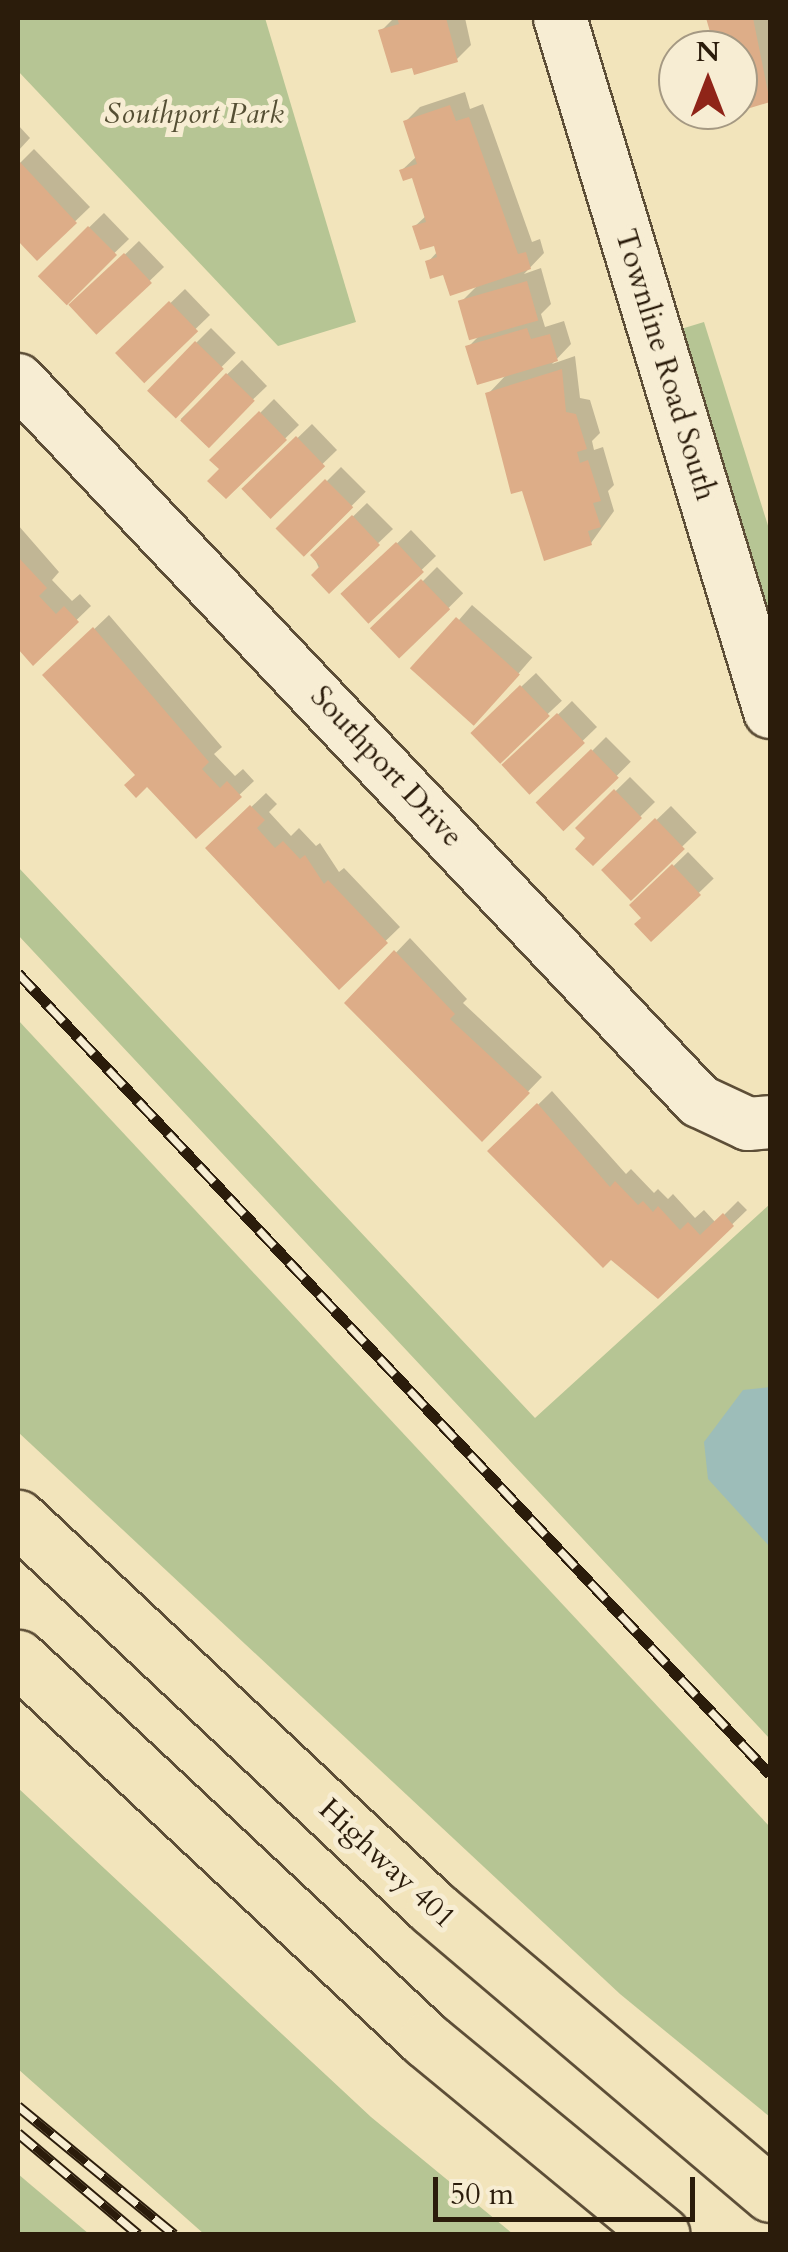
<!DOCTYPE html>
<html>
<head>
<meta charset="utf-8">
<style>
  body { margin:0 }
  #map { position:relative; width:788px; height:2252px; overflow:hidden; background:#f2e4bb; font-family:Cardo,serif }
  div>[style] { position:absolute }
  [style*='--x'] { left:calc(var(--x)*1px); top:calc(var(--y)*1px); width:calc(var(--w)*1px); rotate:calc(var(--a)*1deg) }
  .green>* { inset:0; background:#b6c594 }
  .water>* { inset:0; background:#9dbdb9 }
  .shadow>* { inset:0; background:#0003; transform-origin:0 0 }
  .building>* { inset:0; background:#ddad88; transform-origin:0 0 }
  .roads { filter:drop-shadow(2px 0 #5d4e37) drop-shadow(-2px 0 #5d4e37) drop-shadow(0 2px #5d4e37) drop-shadow(0 -2px #5d4e37) }
  .minor>* { height:52px; margin:-26px; padding:0 26px; transform-origin:26px; border-radius:26px; background:#f7edd3 }
  .highway>* { height:55px; margin:-27.5px; padding:0 27.5px; transform-origin:27.5px; border-radius:27.5px; background:#f2e4bb }
  .rail>* { height:11px; margin-top:-5.5px; transform-origin:0; background:repeating-linear-gradient(90deg,#f7edd3 0 22px,#2b1c0b 0 44px); box-sizing:border-box; border-block:2px solid #2b1c0b }
  span { translate:-50% -50%; white-space:nowrap; text-align:center; line-height:1.15; -webkit-text-stroke:10px #f7edd3; paint-order:stroke }
  .park-label { font-size:30px; color:#554f34; font-style:italic }
  .street-label { font-size:30px; color:#2b1c0b }
  .frame { position:absolute; inset:0; border:20px solid #2b1c0b; pointer-events:none }
  .north { position:absolute; left:658px; top:30px; width:100px; height:100px; box-sizing:border-box; background:#f7edd3; border:2px solid #a59983; border-radius:50%; rotate:0deg; font-size:28px; font-weight:700; line-height:40px; text-align:center; color:#2b1c0b }
  .north::after { content:''; display:block; margin:auto; width:35px; height:45px; background:#8f2418; clip-path:polygon(50% 0,100% 100%,50% 72%,0 100%) }
  .scale { position:absolute; left:433px; top:2177px; width:262px; height:45px; box-sizing:border-box; border:5px solid #2b1c0b; border-top:0; padding-left:12px; font-size:30px; line-height:35px; white-space:nowrap; color:#2b1c0b; -webkit-text-stroke:8px #f7edd3; paint-order:stroke }
</style>
</head>
<body>
<div id="map">
  <div class="green">
    <div style="clip-path:polygon(18px 18px,265px 18px,356px 322px,278px 346px,18px 71px)"></div>
    <div style="clip-path:polygon(704px 322px,770px 532px,770px 632px,681px 329px)"></div>
    <div style="clip-path:polygon(18px 867px,535px 1418px,770px 1204px,770px 1739px,18px 935px)"></div>
    <div style="clip-path:polygon(18px 1020px,770px 1827px,770px 2117px,620px 1994px,18px 1432px)"></div>
    <div style="clip-path:polygon(18px 1788px,371px 2117px,513px 2234px,204px 2234px,18px 2069px)"></div>
    <div style="clip-path:polygon(18px 2174px,89px 2234px,18px 2234px)"></div>
  </div>
  <div class="water">
    <div style="clip-path:polygon(770px 1387px,770px 1547px,708px 1479px,704px 1442px,743px 1390px)"></div>
  </div>
  <div class="shadow">
    <div style="clip-path:polygon(394px 18px,465px 18px,471px 45px,457px 59px,414px 64px,381px 31px)"></div>
    <div style="clip-path:polygon(707px 18px,770px 18px,770px 100px,738px 109px,738px 50px,715px 50px)"></div>
    <div style="clip-path:polygon(465px 92px,470px 109px,483px 104px,532px 242px,540px 239px,544px 253px,524px 274px,541px 268px,551px 304px,541px 314px,545px 327px,564px 321px,571px 344px,552px 364px,575px 356px,580px 398px,590px 400px,600px 433px,592px 441px,594px 450px,603px 447px,614px 485px,608px 491px,614px 511px,591px 543px,488px 394px,508px 373px,468px 347px,480px 335px,460px 303px,479px 284px,428px 262px,438px 251px,435px 243px,414px 227px,427px 215px,414px 175px,402px 170px,417px 156px,406px 121px,420px 107px)"></div>
    <div style="clip-path:polygon(18px 125px,30px 138px,18px 151px)"></div>
    <div style="clip-path:polygon(34px 149px,90px 207px,37px 258px,18px 237px,18px 165px)"></div>
    <div style="left:104px;top:213px;width:36px;height:88px;rotate:46deg"></div>
    <div style="left:139px;top:241px;width:36px;height:93px;rotate:46deg"></div>
    <div style="left:185px;top:289px;width:36px;height:93px;rotate:46deg"></div>
    <div style="left:211px;top:328px;width:35px;height:88px;rotate:45deg"></div>
    <div style="left:242px;top:360px;width:36px;height:85px;rotate:46deg"></div>
    <div style="clip-path:polygon(274px 399px,299px 425px,226px 496px,222px 469px,213px 460px)"></div>
    <div style="left:312px;top:424px;width:36px;height:93px;rotate:46deg"></div>
    <div style="left:341px;top:467px;width:35px;height:87px;rotate:45deg"></div>
    <div style="clip-path:polygon(367px 503px,393px 529px,329px 590px,313px 555px)"></div>
    <div style="clip-path:polygon(18px 525px,59px 572px,52px 580px,72px 601px,80px 594px,91px 606px,33px 662px,18px 645px)"></div>
    <div style="left:411px;top:530px;width:36px;height:93px;rotate:46deg"></div>
    <div style="left:437px;top:567px;width:37px;height:88px;rotate:45deg"></div>
    <div style="left:472px;top:605px;width:80px;height:86px;rotate:41deg"></div>
    <div style="clip-path:polygon(109px 615px,222px 747px,214px 754px,235px 776px,243px 769px,254px 781px,196px 836px,45px 676px)"></div>
    <div style="left:536px;top:673px;width:38px;height:86px;rotate:47deg"></div>
    <div style="left:572px;top:701px;width:36px;height:93px;rotate:46deg"></div>
    <div style="left:606px;top:737px;width:35px;height:93px;rotate:45deg"></div>
    <div style="clip-path:polygon(630px 777px,655px 802px,593px 863px,589px 838px,578px 828px)"></div>
    <div style="clip-path:polygon(266px 793px,277px 804px,269px 812px,291px 836px,299px 828px,316px 846px,320px 843px,339px 872px,344px 868px,400px 927px,339px 986px,208px 848px)"></div>
    <div style="left:671px;top:806px;width:37px;height:93px;rotate:46deg"></div>
    <div style="left:688px;top:852px;width:37px;height:77px;rotate:46deg"></div>
    <div style="clip-path:polygon(410px 938px,467px 999px,463px 1003px,542px 1077px,482px 1139px,348px 1003px)"></div>
    <div style="clip-path:polygon(552px 1091px,626px 1174px,631px 1169px,654px 1193px,658px 1189px,668px 1199px,673px 1194px,695px 1218px,704px 1210px,716px 1223px,738px 1201px,747px 1210px,658px 1296px,491px 1151px)"></div>
  </div>
  <div class="building">
    <div style="clip-path:polygon(397px 18px,446px 18px,458px 62px,414px 75px,412px 68px,391px 73px,378px 30px,399px 24px)"></div>
    <div style="clip-path:polygon(706px 18px,753px 18px,770px 102px,727px 115px,726px 110px,738px 110px,738px 50px,708px 50px,713px 42px)"></div>
    <div style="clip-path:polygon(450px 105px,456px 121px,469px 117px,518px 254px,526px 252px,531px 269px,450px 296px,443px 275px,430px 279px,425px 261px,437px 257px,434px 246px,420px 250px,412px 226px,426px 222px,412px 178px,403px 181px,399px 170px,417px 164px,403px 121px)"></div>
    <div style="clip-path:polygon(18px 160px,77px 223px,37px 261px,18px 241px)"></div>
    <div style="left:88px;top:226px;width:41px;height:71px;rotate:45deg"></div>
    <div style="left:124px;top:253px;width:41px;height:76px;rotate:47deg"></div>
    <div style="left:527px;top:281px;width:41px;height:72px;rotate:74deg"></div>
    <div style="left:169px;top:301px;width:42px;height:75px;rotate:46deg"></div>
    <div style="clip-path:polygon(527px 328px,531px 339px,550px 334px,558px 361px,477px 385px,465px 346px)"></div>
    <div style="left:195px;top:341px;width:40px;height:69px;rotate:44deg"></div>
    <div style="clip-path:polygon(562px 369px,566px 412px,576px 414px,587px 449px,577px 452px,580px 463px,588px 460px,601px 501px,593px 503px,601px 527px,588px 531px,592px 545px,544px 561px,522px 491px,511px 494px,485px 393px)"></div>
    <div style="left:226px;top:373px;width:40px;height:66px;rotate:44deg"></div>
    <div style="clip-path:polygon(259px 411px,287px 440px,226px 499px,207px 481px,219px 469px,209px 460px)"></div>
    <div style="left:296px;top:436px;width:42px;height:76px;rotate:46deg"></div>
    <div style="left:325px;top:479px;width:40px;height:70px;rotate:45deg"></div>
    <div style="clip-path:polygon(352px 515px,380px 545px,329px 594px,311px 575px,320px 566px,310px 555px)"></div>
    <div style="left:396px;top:542px;width:41px;height:76px;rotate:47deg"></div>
    <div style="clip-path:polygon(18px 557px,47px 588px,39px 596px,56px 614px,64px 606px,79px 622px,33px 666px,18px 649px)"></div>
    <div style="left:421px;top:579px;width:42px;height:71px;rotate:46deg"></div>
    <div style="left:456px;top:617px;width:86px;height:69px;rotate:42deg"></div>
    <div style="clip-path:polygon(93px 627px,209px 762px,202px 769px,220px 788px,227px 781px,242px 797px,196px 839px,147px 787px,136px 798px,124px 785px,135px 775px,42px 675px)"></div>
    <div style="left:520px;top:685px;width:43px;height:69px;rotate:46deg"></div>
    <div style="left:557px;top:713px;width:41px;height:76px;rotate:47deg"></div>
    <div style="left:591px;top:749px;width:40px;height:77px;rotate:46deg"></div>
    <div style="clip-path:polygon(614px 789px,642px 818px,593px 866px,575px 849px,585px 838px,575px 828px)"></div>
    <div style="clip-path:polygon(250px 805px,265px 820px,257px 828px,275px 848px,283px 841px,300px 859px,305px 855px,324px 884px,328px 880px,388px 943px,339px 990px,205px 848px)"></div>
    <div style="left:655px;top:818px;width:43px;height:75px;rotate:46deg"></div>
    <div style="clip-path:polygon(672px 864px,701px 895px,651px 942px,634px 924px,641px 918px,629px 905px)"></div>
    <div style="clip-path:polygon(394px 950px,455px 1014px,450px 1019px,530px 1093px,482px 1142px,344px 1003px)"></div>
    <div style="clip-path:polygon(537px 1103px,610px 1187px,615px 1181px,638px 1205px,643px 1201px,653px 1212px,658px 1206px,680px 1230px,688px 1222px,700px 1235px,723px 1213px,734px 1226px,658px 1299px,611px 1260px,603px 1268px,487px 1151px)"></div>
  </div>
  <div class="roads">
    <div class="minor">
      <div style="--x:560;--y:18;--w:725;--a:73.16"></div>
      <div style="--x:18;--y:380;--w:992;--a:46.63"></div>
      <div style="--x:699;--y:1101;--w:54;--a:25.1"></div>
      <div style="--x:748;--y:1124;--w:22;--a:-5"></div>
    </div>
    <div class="highway">
      <div style="--x:18;--y:1518;--w:569;--a:43.22"></div>
      <div style="--x:433;--y:1908;--w:442;--a:40.3"></div>
      <div style="--x:18;--y:1658;--w:559;--a:43.11"></div>
      <div style="--x:426;--y:2040;--w:305;--a:39.5"></div>
    </div>
  </div>
  <div class="rail">
    <div style="--x:18;--y:973;--w:1099;--a:46.81"></div>
    <div style="--x:18;--y:2106;--w:202;--a:39.4"></div>
    <div style="--x:18;--y:2133;--w:157;--a:40.1"></div>
  </div>
  <div class="park-label">
    <span style="left:194px;top:114px">Southport Park</span>
  </div>
  <div class="street-label">
    <span style="left:665px;top:365px;rotate:73deg">Townline Road South</span>
    <span style="left:386px;top:767px;rotate:47deg">Southport Drive</span>
    <span style="left:387px;top:1864px;rotate:43deg">Highway 401</span>
  </div>
  <div class="frame"></div>
  <div class="north">N</div>
  <div class="scale">50 m</div>
</div>
</body>
</html>
